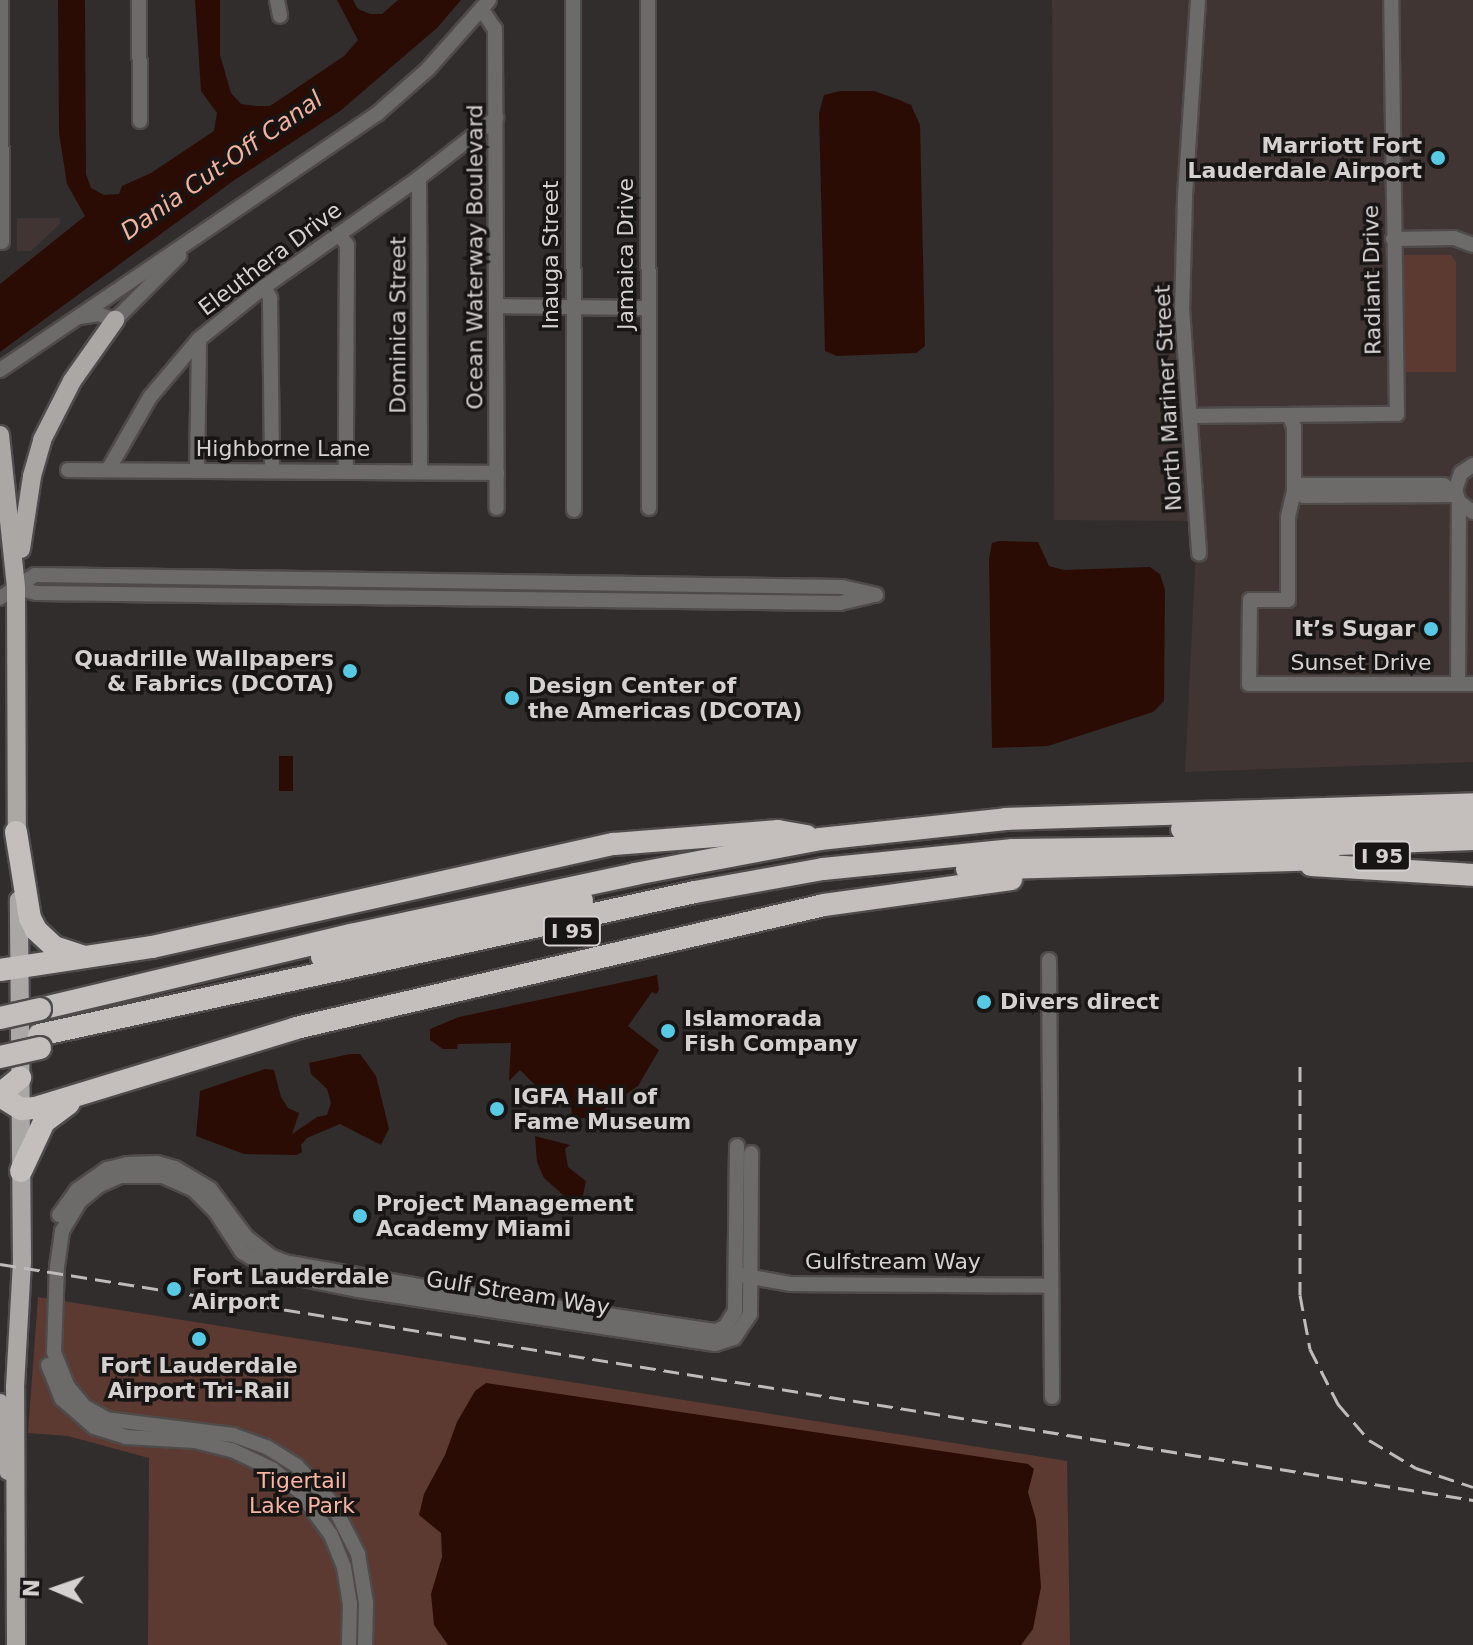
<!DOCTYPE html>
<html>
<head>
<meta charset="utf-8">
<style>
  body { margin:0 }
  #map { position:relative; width:1473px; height:1645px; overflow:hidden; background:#312d2c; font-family:"DejaVu Sans",sans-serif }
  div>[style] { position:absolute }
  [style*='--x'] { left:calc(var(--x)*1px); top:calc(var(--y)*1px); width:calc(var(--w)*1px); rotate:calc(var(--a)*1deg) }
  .built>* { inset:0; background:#403532 }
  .green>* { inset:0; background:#5c3a31 }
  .water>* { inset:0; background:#2b0c05; transform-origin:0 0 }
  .roads { filter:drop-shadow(2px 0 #4e4b4a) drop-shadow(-2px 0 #4e4b4a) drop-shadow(0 2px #4e4b4a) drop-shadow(0 -2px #4e4b4a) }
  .minor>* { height:14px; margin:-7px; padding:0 7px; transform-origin:7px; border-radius:7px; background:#6d6b6a }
  .major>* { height:18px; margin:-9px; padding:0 9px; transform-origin:9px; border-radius:9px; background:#aba7a5 }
  .highway>* { height:22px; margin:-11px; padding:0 11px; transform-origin:11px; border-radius:11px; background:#c4bebd }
  .rail>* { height:3px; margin-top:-1.5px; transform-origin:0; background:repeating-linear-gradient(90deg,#bebbba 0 16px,transparent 0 24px) }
  .bridges { filter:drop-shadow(2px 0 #4e4b4a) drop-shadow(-2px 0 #4e4b4a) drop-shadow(0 2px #4e4b4a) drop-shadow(0 -2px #4e4b4a) }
  .highway-bridge>* { height:22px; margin:-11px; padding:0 11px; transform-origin:11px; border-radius:11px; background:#c4bebd }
  .dots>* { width:22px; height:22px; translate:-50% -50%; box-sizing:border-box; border:4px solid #181615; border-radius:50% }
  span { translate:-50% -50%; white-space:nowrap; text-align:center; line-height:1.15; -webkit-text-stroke:7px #181615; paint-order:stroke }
  .shield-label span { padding:2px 6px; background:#181615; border:2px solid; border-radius:6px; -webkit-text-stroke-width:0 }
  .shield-label { font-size:20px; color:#d4d1d0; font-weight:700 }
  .poi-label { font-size:22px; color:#d4d1d0; font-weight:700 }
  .right { translate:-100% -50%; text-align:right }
  .left { translate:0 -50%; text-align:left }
  .street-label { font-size:22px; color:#d4d1d0 }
  .park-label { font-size:22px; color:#f8b4a1 }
  .water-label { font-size:24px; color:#f5b19e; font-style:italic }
  .north { position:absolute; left:16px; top:1549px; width:80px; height:80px; -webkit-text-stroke:6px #181615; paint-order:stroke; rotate:272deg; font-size:22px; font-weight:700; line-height:32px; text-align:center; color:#d4d1d0 }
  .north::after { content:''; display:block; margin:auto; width:28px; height:36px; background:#d4d1d0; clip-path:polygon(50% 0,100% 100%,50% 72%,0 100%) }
</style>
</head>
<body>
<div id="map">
  <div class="built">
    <div style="clip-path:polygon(1052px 0,1473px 0,1473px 762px,1185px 772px,1197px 528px,1187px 521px,1054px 520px)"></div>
    <div style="clip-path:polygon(17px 218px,60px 218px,60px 224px,31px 251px,17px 251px)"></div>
  </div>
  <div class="green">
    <div style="clip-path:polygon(1399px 255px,1451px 255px,1456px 262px,1456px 372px,1400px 372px)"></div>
    <div style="clip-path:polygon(38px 1297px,1067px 1461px,1070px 1645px,148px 1645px,149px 1458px,68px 1436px,28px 1433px)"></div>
  </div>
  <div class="water">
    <div style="clip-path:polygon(58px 0,85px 0,86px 174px,91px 188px,104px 195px,119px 194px,122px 186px,151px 173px,214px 131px,217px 113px,201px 91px,195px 0,220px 0,220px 55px,231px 93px,241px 104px,256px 106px,270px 106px,344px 56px,358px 40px,337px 0,353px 0,358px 9px,370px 14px,382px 14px,398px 0,461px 0,437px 28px,340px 111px,233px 181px,0 352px,0 284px,85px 216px,67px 184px,59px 133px)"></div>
    <div style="clip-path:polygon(840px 91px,874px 91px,897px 99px,911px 105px,920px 125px,925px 346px,916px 353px,837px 356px,825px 351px,819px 113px,824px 95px)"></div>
    <div style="clip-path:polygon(999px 541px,1038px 542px,1049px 566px,1064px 570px,1150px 567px,1160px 574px,1165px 590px,1164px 701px,1153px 712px,1048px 746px,992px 748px,989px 559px,992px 543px)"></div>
    <div style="left:293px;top:756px;width:35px;height:14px;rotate:90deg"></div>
    <div style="clip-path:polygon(657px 975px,659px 990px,656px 994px,652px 992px,628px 1026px,659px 1050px,638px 1086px,591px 1118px,572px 1118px,571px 1103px,530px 1103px,530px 1097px,526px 1096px,536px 1086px,520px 1070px,509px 1081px,511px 1043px,458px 1044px,457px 1049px,443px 1049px,430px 1040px,430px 1029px,459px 1017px)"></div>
    <div style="clip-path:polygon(350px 1054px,360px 1054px,376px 1076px,389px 1129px,381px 1145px,340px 1124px,307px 1138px,301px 1145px,302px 1152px,297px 1155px,244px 1154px,196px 1136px,200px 1091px,265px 1069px,274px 1070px,281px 1097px,288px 1108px,299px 1113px,292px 1134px,317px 1117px,327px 1115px,331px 1103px,327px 1089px,311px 1074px,309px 1063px)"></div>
    <div style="clip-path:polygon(535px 1136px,570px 1145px,565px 1149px,568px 1167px,586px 1181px,581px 1205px,572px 1203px,544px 1178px,537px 1162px)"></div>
    <div style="clip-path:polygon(486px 1383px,1028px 1464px,1034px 1469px,1028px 1492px,1036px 1520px,1041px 1587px,1033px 1629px,1021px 1645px,448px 1645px,434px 1625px,431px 1594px,442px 1557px,441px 1533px,419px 1515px,424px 1494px,445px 1455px,457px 1422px,475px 1391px)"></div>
  </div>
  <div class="roads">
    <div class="minor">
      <div style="--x:1;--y:0;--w:242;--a:89.8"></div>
      <div style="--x:139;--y:0;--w:121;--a:89.5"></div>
      <div style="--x:277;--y:0;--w:16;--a:79"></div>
      <div style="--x:573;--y:0;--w:510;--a:89.89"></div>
      <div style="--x:648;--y:0;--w:508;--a:89.89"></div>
      <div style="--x:1198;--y:0;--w:197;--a:93.8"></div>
      <div style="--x:1185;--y:197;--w:111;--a:91.5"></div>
      <div style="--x:1182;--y:308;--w:246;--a:86"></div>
      <div style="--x:482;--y:10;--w:23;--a:56"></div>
      <div style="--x:495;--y:29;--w:479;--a:89.8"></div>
      <div style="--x:419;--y:178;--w:294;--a:89.8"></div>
      <div style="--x:339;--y:234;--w:14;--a:54"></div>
      <div style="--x:347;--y:245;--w:227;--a:90.3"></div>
      <div style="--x:1393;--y:239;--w:61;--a:-0.9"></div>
      <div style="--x:1454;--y:238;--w:20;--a:20"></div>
      <div style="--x:264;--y:287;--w:13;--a:61"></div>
      <div style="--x:270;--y:298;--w:173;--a:89.3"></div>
      <div style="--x:497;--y:306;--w:152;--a:0.8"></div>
      <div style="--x:80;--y:317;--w:18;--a:-9"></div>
      <div style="--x:98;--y:314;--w:18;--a:19"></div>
      <div style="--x:115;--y:320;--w:91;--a:-45"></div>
      <div style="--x:0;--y:370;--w:456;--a:-34.2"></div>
      <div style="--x:377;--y:114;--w:68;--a:-41.4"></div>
      <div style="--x:428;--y:69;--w:92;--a:-48.5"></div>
      <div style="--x:1289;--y:415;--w:13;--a:67"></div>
      <div style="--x:1294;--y:427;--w:64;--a:90"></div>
      <div style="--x:1294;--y:491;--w:27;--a:103"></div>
      <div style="--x:1288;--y:517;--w:83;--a:90"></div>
      <div style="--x:1288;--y:600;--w:38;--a:180"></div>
      <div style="--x:1250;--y:600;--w:84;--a:90.7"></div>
      <div style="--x:1249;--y:684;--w:224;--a:0"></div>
      <div style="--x:1190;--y:416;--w:207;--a:-0.6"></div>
      <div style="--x:1397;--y:414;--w:414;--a:-90.8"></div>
      <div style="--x:1473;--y:465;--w:14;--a:146"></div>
      <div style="--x:1461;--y:473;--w:18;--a:109"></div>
      <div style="--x:1455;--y:490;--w:13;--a:72"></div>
      <div style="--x:1459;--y:502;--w:17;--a:36"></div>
      <div style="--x:68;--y:470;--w:429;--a:0.4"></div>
      <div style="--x:108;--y:470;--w:84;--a:-60.1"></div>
      <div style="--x:150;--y:397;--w:76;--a:-49.8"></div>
      <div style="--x:199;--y:339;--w:83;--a:-38.7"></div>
      <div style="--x:264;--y:287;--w:189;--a:-35.1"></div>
      <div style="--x:419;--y:178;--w:98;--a:-37.9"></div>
      <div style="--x:197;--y:471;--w:132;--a:-89.1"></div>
      <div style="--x:1294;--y:491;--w:11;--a:27"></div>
      <div style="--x:1304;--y:496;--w:151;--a:-0.4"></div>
      <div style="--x:1294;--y:491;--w:11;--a:-34"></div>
      <div style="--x:1303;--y:485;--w:141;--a:0"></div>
      <div style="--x:16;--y:588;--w:21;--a:14"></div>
      <div style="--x:36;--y:593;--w:804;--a:0.71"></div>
      <div style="--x:840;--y:603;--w:31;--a:-13"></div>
      <div style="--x:0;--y:598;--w:42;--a:-33.3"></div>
      <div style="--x:35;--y:575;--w:807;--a:0.85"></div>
      <div style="--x:842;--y:587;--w:35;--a:13"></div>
      <div style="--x:1458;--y:684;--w:182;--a:-89.7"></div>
      <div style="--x:1049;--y:960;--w:437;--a:89.6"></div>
      <div style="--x:59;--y:1215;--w:31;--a:-54"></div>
      <div style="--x:77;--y:1190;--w:37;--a:-35"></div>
      <div style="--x:107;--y:1169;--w:21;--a:-14"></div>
      <div style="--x:127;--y:1164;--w:30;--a:-2"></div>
      <div style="--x:157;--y:1163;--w:19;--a:16"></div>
      <div style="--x:175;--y:1168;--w:41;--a:31"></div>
      <div style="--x:210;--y:1189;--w:60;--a:53.1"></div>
      <div style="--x:246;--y:1237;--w:31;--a:38"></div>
      <div style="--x:270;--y:1256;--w:16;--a:22"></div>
      <div style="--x:285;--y:1262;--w:166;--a:10.1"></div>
      <div style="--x:448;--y:1291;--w:271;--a:8.5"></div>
      <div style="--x:716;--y:1331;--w:10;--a:-24"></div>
      <div style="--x:725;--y:1327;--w:19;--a:-58"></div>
      <div style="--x:735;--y:1311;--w:165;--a:-89.3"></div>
      <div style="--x:740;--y:1275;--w:52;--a:10"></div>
      <div style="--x:791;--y:1284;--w:260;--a:0.4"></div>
      <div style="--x:48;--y:1365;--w:37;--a:68"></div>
      <div style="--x:62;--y:1399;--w:43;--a:41.2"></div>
      <div style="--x:94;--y:1427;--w:34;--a:17"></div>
      <div style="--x:126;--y:1437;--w:69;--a:3.3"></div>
      <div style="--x:195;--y:1441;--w:38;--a:14"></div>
      <div style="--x:232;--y:1450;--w:44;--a:25.4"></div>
      <div style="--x:272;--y:1469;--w:35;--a:39"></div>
      <div style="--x:299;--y:1491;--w:54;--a:54"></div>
      <div style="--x:331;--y:1535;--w:35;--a:68"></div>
      <div style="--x:344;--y:1567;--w:36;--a:81"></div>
      <div style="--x:350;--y:1603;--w:42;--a:91.4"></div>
      <div style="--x:365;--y:1645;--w:42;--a:-88.6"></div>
      <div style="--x:366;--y:1603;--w:50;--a:-99.3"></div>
      <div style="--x:358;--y:1554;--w:57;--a:-117"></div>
      <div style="--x:332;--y:1503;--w:51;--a:-133.4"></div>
      <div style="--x:297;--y:1466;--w:36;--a:-148"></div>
      <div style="--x:266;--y:1447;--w:35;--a:-160"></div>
      <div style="--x:233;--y:1435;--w:127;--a:-172.8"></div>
      <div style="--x:107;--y:1419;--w:26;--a:-151"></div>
      <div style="--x:84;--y:1406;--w:25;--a:-130"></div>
      <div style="--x:68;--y:1387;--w:38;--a:-112"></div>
      <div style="--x:54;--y:1352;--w:85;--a:-88"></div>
      <div style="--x:57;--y:1267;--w:36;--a:-82"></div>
      <div style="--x:62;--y:1231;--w:35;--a:-59"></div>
      <div style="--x:80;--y:1201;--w:26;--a:-39"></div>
      <div style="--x:100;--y:1185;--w:22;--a:-24"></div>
      <div style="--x:120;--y:1176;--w:43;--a:0"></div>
      <div style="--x:163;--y:1176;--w:34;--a:24"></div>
      <div style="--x:194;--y:1190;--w:30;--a:45"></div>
      <div style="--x:215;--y:1211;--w:49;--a:56.6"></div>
      <div style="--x:242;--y:1252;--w:42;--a:31.4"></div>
      <div style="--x:278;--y:1274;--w:82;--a:11.3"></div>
      <div style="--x:358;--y:1290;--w:361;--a:8.6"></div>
      <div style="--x:715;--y:1344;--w:20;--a:-18"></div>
      <div style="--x:734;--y:1338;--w:29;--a:-56"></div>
      <div style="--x:750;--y:1314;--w:161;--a:-89.6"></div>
    </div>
    <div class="major">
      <div style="--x:0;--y:435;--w:154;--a:84"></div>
      <div style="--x:16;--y:588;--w:255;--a:89.8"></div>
      <div style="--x:21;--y:549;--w:74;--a:-81.4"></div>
      <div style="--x:32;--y:476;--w:37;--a:-74"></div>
      <div style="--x:42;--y:440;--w:66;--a:-63"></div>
      <div style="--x:72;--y:381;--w:75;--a:-54.8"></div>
      <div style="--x:0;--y:1403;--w:41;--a:88.6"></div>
      <div style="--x:1;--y:1444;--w:28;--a:75"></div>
      <div style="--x:16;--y:1645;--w:258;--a:-90.2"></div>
      <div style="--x:15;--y:1387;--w:126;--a:-86.8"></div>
      <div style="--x:22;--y:1261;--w:361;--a:-90.5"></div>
    </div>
    <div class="highway">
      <div style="--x:1182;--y:829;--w:291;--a:-1.4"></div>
      <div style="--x:16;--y:832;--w:87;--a:80.8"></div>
      <div style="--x:30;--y:918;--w:13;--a:63"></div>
      <div style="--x:36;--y:930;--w:25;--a:43"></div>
      <div style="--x:54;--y:947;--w:32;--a:18"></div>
      <div style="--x:1311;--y:865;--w:162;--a:3.5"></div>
      <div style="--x:967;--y:869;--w:362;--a:-1.6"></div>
      <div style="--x:322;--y:957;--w:266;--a:-12.2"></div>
      <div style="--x:0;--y:970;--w:154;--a:-8.6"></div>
      <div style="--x:152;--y:947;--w:473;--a:-12.6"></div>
      <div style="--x:614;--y:844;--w:165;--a:-4.5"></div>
      <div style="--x:778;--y:831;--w:29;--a:10"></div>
      <div style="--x:40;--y:1009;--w:320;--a:-13.4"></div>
      <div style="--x:351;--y:935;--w:290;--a:-12.1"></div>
      <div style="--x:635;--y:874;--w:188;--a:-10.7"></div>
      <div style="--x:820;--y:839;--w:187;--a:-6.1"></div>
      <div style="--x:1006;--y:819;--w:467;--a:-1.8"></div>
      <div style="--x:39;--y:1035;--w:671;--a:-12.3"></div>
      <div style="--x:695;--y:892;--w:130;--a:-10.2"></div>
      <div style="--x:823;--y:869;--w:191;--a:-5.7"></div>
      <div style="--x:1013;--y:850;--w:242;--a:-0.7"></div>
      <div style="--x:1255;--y:847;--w:218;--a:-2.1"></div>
      <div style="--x:0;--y:1094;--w:26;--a:-39"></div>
      <div style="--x:0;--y:1096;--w:25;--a:32"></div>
      <div style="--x:21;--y:1109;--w:14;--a:-4"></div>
      <div style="--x:35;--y:1108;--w:273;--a:-17"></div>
      <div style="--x:296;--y:1028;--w:542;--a:-13.11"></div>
      <div style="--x:824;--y:905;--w:189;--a:-7.9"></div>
      <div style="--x:21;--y:1171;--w:54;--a:-64.9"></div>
      <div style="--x:44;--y:1122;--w:31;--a:-37"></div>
    </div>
  </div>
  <div class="rail">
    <div style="--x:1300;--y:1066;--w:229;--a:90"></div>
    <div style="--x:1300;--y:1295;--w:55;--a:79.5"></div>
    <div style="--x:1310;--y:1349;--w:62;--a:63"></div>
    <div style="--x:1338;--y:1404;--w:48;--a:49.3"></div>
    <div style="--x:1369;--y:1440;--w:55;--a:30.8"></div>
    <div style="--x:1416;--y:1468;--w:60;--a:18.4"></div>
    <div style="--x:0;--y:1264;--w:1492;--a:9.1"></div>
  </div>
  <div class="bridges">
    <div class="highway-bridge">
      <div style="--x:0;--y:1018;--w:41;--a:-12.7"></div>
      <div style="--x:0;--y:1057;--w:41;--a:-12.7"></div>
    </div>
  </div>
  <div class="dots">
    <div style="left:1438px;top:158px;background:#58c9e3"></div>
    <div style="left:1431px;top:629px;background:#58c9e3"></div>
    <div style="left:350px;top:671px;background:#58c9e3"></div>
    <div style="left:512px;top:698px;background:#58c9e3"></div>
    <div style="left:984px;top:1002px;background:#58c9e3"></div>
    <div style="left:668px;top:1031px;background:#58c9e3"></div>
    <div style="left:497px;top:1109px;background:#58c9e3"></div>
    <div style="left:360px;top:1216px;background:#58c9e3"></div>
    <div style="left:174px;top:1289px;background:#58c9e3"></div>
    <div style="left:199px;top:1339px;background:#58c9e3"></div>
  </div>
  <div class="shield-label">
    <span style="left:1382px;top:856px">I 95</span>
    <span style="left:572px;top:931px">I 95</span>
  </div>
  <div class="poi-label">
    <span class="right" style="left:1422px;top:158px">Marriott Fort<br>Lauderdale Airport</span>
    <span class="right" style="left:1415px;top:629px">It’s Sugar</span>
    <span class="right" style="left:334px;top:671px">Quadrille Wallpapers<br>&amp; Fabrics (DCOTA)</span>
    <span class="left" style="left:528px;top:698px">Design Center of<br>the Americas (DCOTA)</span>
    <span class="left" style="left:1000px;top:1002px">Divers direct</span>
    <span class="left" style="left:684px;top:1031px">Islamorada<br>Fish Company</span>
    <span class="left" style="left:513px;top:1109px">IGFA Hall of<br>Fame Museum</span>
    <span class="left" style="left:376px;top:1216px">Project Management<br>Academy Miami</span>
    <span class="left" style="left:192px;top:1289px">Fort Lauderdale<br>Airport</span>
    <span style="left:199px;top:1378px">Fort Lauderdale<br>Airport Tri-Rail</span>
  </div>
  <div class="street-label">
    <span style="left:626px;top:254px;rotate:-90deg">Jamaica Drive</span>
    <span style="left:551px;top:255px;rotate:-90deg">Inauga Street</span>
    <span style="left:475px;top:257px;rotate:-90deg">Ocean Waterway Boulevard</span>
    <span style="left:270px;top:259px;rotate:-37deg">Eleuthera Drive</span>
    <span style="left:1372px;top:280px;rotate:-91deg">Radiant Drive</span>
    <span style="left:398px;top:325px;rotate:-90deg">Dominica Street</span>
    <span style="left:1168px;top:398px;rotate:-93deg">North Mariner Street</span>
    <span style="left:283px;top:449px">Highborne Lane</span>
    <span style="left:1361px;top:663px">Sunset Drive</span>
    <span style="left:893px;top:1262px">Gulfstream Way</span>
    <span style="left:518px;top:1293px;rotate:9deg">Gulf Stream Way</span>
  </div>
  <div class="park-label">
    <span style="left:302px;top:1493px">Tigertail<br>Lake Park</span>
  </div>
  <div class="water-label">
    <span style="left:222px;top:166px;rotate:-35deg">Dania Cut-Off Canal</span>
  </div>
  <div class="north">N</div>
</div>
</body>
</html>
